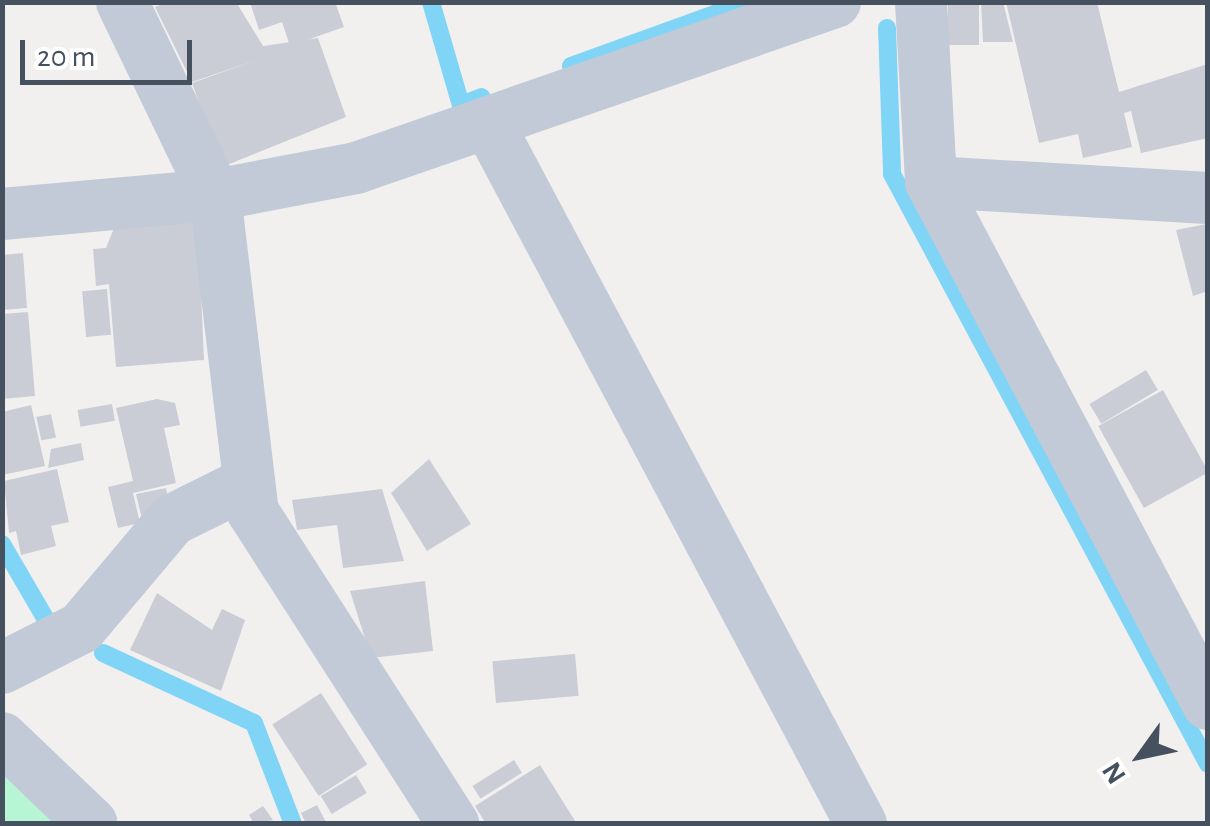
<!DOCTYPE html>
<html>
<head>
<meta charset="utf-8">
<style>
  body { margin:0 }
  #map { position:relative; width:1210px; height:826px; overflow:hidden; background:#f2efef; font-family:"Alegreya Sans",sans-serif }
  div>[style] { position:absolute }
  [style*='--x'] { left:calc(var(--x)*1px); top:calc(var(--y)*1px); width:calc(var(--w)*1px); rotate:calc(var(--a)*1deg) }
  .green>* { inset:0; background:#b8f5d4 }
  .stream>* { height:18px; margin:-9px; padding:0 9px; transform-origin:9px; border-radius:9px; background:#80d5f7 }
  .building>* { inset:0; background:#cbcdd6; transform-origin:0 0 }
  .minor>* { height:52px; margin:-26px; padding:0 26px; transform-origin:26px; border-radius:26px; background:#c1cad6 }
  span { translate:-50% -50%; white-space:nowrap; text-align:center; line-height:1.15; -webkit-text-stroke:8px #fff; paint-order:stroke }
  .frame { position:absolute; inset:0; border:5px solid #45515f; pointer-events:none }
  .north { position:absolute; left:1090px; top:706px; width:100px; height:100px; -webkit-text-stroke:8px #fff; paint-order:stroke; rotate:237deg; font-size:28px; font-weight:700; line-height:40px; text-align:center; color:#45515f }
  .north::after { content:''; display:block; margin:auto; width:35px; height:45px; background:#45515f; clip-path:polygon(50% 0,100% 100%,50% 72%,0 100%) }
  .scale { position:absolute; left:20px; top:40px; width:172px; height:45px; box-sizing:border-box; border:5px solid #45515f; border-top:0; padding-left:12px; font-size:30px; line-height:35px; white-space:nowrap; color:#45515f; -webkit-text-stroke:8px #fff; paint-order:stroke }
</style>
</head>
<body>
<div id="map">
  <div class="green">
    <div style="clip-path:polygon(3px 772px,57px 823px,3px 823px)"></div>
  </div>
  <div class="stream">
    <div style="--x:431;--y:2;--w:107;--a:73.8"></div>
    <div style="--x:461;--y:105;--w:22;--a:-21"></div>
    <div style="--x:887;--y:28;--w:146;--a:88"></div>
    <div style="--x:892;--y:174;--w:669;--a:61.83"></div>
    <div style="--x:571;--y:66;--w:188;--a:-19.9"></div>
    <div style="--x:2;--y:544;--w:86;--a:59.8"></div>
    <div style="--x:103;--y:653;--w:166;--a:24.9"></div>
    <div style="--x:254;--y:723;--w:108;--a:68.9"></div>
  </div>
  <div class="building">
    <div style="clip-path:polygon(168px 2px,236px 2px,263px 46px,318px 38px,346px 117px,222px 167px,192px 83px,257px 60px,192px 82px,155px 7px)"></div>
    <div style="clip-path:polygon(250px 2px,335px 2px,344px 27px,290px 46px,282px 22px,259px 30px)"></div>
    <div style="left:948px;top:2px;width:31px;height:43px"></div>
    <div style="clip-path:polygon(981px 2px,1003px 2px,1013px 42px,983px 42px)"></div>
    <div style="clip-path:polygon(1006px 2px,1097px 2px,1119px 92px,1208px 64px,1208px 138px,1141px 153px,1131px 111px,1124px 113px,1132px 147px,1083px 158px,1078px 134px,1039px 143px)"></div>
    <div style="clip-path:polygon(198px 221px,204px 360px,116px 367px,109px 284px,96px 286px,93px 249px,106px 248px,114px 228px)"></div>
    <div style="clip-path:polygon(1207px 224px,1208px 291px,1193px 296px,1176px 230px)"></div>
    <div style="clip-path:polygon(23px 253px,27px 308px,2px 310px,2px 255px)"></div>
    <div style="left:107px;top:289px;width:46px;height:25px;rotate:85deg"></div>
    <div style="clip-path:polygon(28px 312px,35px 396px,2px 399px,2px 314px)"></div>
    <div style="left:1146px;top:370px;width:23px;height:66px;rotate:59deg"></div>
    <div style="left:1163px;top:390px;width:94px;height:74px;rotate:61deg"></div>
    <div style="clip-path:polygon(157px 399px,175px 403px,180px 425px,164px 428px,176px 483px,133px 493px,140px 523px,118px 528px,108px 487px,133px 481px,116px 408px)"></div>
    <div style="left:112px;top:404px;width:17px;height:35px;rotate:80deg"></div>
    <div style="clip-path:polygon(31px 405px,45px 466px,2px 475px,2px 412px)"></div>
    <div style="left:51px;top:414px;width:24px;height:15px;rotate:78deg"></div>
    <div style="clip-path:polygon(81px 443px,84px 460px,48px 468px,51px 449px)"></div>
    <div style="clip-path:polygon(429px 459px,471px 524px,427px 551px,391px 493px)"></div>
    <div style="clip-path:polygon(57px 469px,69px 522px,51px 526px,56px 546px,21px 555px,16px 531px,9px 533px,4px 481px)"></div>
    <div style="clip-path:polygon(166px 488px,168px 498px,142px 519px,136px 494px)"></div>
    <div style="clip-path:polygon(382px 489px,404px 561px,343px 568px,337px 525px,297px 530px,292px 500px)"></div>
    <div style="clip-path:polygon(425px 581px,433px 651px,371px 658px,350px 591px)"></div>
    <div style="clip-path:polygon(157px 593px,212px 630px,222px 609px,245px 620px,221px 691px,130px 650px)"></div>
    <div style="left:575px;top:654px;width:42px;height:83px;rotate:85deg"></div>
    <div style="left:321px;top:693px;width:85px;height:58px;rotate:57deg"></div>
    <div style="left:514px;top:760px;width:15px;height:49px;rotate:58deg"></div>
    <div style="clip-path:polygon(540px 765px,577px 824px,486px 824px,475px 806px)"></div>
    <div style="left:356px;top:775px;width:21px;height:41px;rotate:59deg"></div>
    <div style="clip-path:polygon(317px 805px,327px 824px,306px 824px,301px 813px)"></div>
    <div style="clip-path:polygon(263px 806px,273px 820px,254px 824px,249px 815px)"></div>
  </div>
  <div class="minor">
    <div style="--x:122;--y:2;--w:214;--a:64.3"></div>
    <div style="--x:215;--y:195;--w:319;--a:83.2"></div>
    <div style="--x:253;--y:512;--w:371;--a:57.3"></div>
    <div style="--x:921;--y:2;--w:180;--a:86.8"></div>
    <div style="--x:931;--y:182;--w:591;--a:62.05"></div>
    <div style="--x:488;--y:123;--w:794;--a:61.98"></div>
    <div style="--x:931;--y:182;--w:277;--a:3.3"></div>
    <div style="--x:2;--y:214;--w:214;--a:-5.1"></div>
    <div style="--x:215;--y:195;--w:144;--a:-10.8"></div>
    <div style="--x:356;--y:168;--w:507;--a:-19.11"></div>
    <div style="--x:2;--y:668;--w:89;--a:-26.9"></div>
    <div style="--x:81;--y:628;--w:141;--a:-49.9"></div>
    <div style="--x:172;--y:520;--w:86;--a:-26.3"></div>
    <div style="--x:2;--y:738;--w:124;--a:43.7"></div>
  </div>
  <div class="frame"></div>
  <div class="north">N</div>
  <div class="scale">20 m</div>
</div>
</body>
</html>
